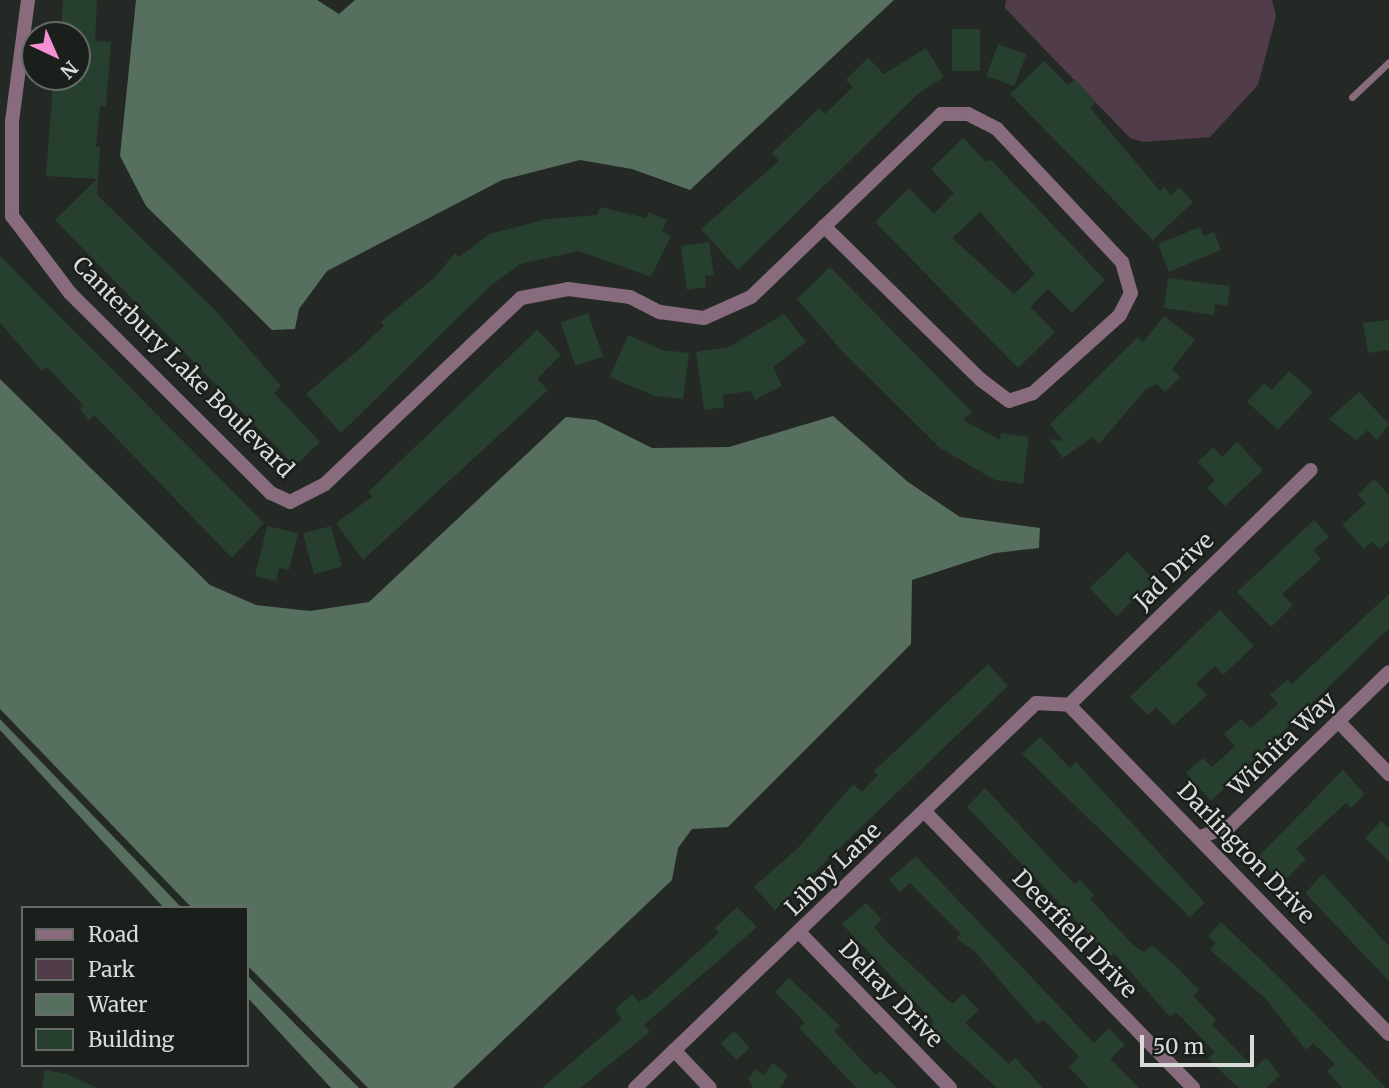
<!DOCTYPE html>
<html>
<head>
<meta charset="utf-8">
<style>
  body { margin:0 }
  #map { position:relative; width:1389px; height:1088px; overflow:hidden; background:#242926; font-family:Merriweather,serif }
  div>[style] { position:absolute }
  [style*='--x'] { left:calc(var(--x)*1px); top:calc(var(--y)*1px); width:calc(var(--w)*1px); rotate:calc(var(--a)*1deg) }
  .green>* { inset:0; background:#503d49 }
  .water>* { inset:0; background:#566f5e }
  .building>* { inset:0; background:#273f2f; transform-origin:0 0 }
  .service>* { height:7px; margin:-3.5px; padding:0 3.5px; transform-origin:3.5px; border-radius:3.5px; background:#886b7d }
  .minor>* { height:14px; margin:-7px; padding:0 7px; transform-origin:7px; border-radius:7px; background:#886b7d }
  span { translate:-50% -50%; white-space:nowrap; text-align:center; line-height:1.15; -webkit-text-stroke:5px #1b1f1c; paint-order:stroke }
  .street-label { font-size:23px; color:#d9dcd9 }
  .legend { position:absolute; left:21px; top:906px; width:228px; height:161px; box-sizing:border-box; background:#1b1f1c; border:2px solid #676b68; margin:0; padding:9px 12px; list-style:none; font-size:21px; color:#d9dcd9 }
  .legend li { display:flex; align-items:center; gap:14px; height:35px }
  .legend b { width:35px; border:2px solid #676b68 }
  .north { position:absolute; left:21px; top:21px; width:70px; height:70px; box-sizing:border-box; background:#1b1f1c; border:2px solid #676b68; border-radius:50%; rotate:136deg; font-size:19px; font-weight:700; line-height:28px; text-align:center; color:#d9dcd9 }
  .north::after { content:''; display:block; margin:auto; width:24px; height:32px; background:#f491d4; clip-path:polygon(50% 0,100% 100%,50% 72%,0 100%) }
  .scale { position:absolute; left:1140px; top:1035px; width:114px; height:32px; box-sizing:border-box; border:4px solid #d9dcd9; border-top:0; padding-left:9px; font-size:21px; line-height:24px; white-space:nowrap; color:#d9dcd9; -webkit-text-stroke:5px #1b1f1c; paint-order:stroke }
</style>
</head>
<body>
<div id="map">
  <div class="green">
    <div style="clip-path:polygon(1006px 0,1272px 0,1276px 16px,1258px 85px,1210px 137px,1143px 142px,1130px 138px,1005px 8px)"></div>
  </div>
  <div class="water">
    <div style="clip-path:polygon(136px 0,317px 0,339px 14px,355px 0,894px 0,690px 190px,632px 169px,580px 160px,502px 180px,327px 271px,299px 309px,295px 329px,272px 330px,146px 206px,120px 156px)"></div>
    <div style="clip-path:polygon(0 379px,210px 585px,256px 605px,310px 611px,369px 602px,566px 417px,596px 420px,652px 448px,729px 447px,833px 416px,908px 482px,960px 517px,1040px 528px,1039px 548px,995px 553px,912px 580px,911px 644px,728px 827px,692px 829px,678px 848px,672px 880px,453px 1088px,368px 1088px,247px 965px,247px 908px,192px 908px,0 709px)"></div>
    <div style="clip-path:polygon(0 719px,182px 908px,164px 908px,0 730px)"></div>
    <div style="clip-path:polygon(247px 975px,296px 1025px,359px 1088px,331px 1088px,247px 997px)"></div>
  </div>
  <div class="building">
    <div style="clip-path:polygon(63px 0,97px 0,95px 41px,111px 42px,106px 106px,100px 106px,96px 147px,100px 147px,97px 195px,214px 309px,281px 386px,274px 393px,320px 442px,295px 466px,55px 220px,97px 179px,46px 176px,53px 83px,77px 77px,77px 34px,61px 33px)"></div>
    <div style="left:980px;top:29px;width:42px;height:28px;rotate:90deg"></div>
    <div style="left:998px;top:44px;width:30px;height:34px;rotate:20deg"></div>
    <div style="clip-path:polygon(926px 48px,944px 77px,920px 92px,738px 270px,701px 229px,779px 161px,772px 153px,819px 108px,825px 114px,853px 87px,846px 80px,868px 58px,884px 74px)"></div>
    <div style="clip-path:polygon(1044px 61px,1068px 85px,1075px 79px,1096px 102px,1090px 108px,1160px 191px,1164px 187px,1171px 195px,1179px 187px,1193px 202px,1153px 240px,1010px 94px)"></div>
    <div style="clip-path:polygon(evenodd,963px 138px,986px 162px,990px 159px,1105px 280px,1072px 313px,1048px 289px,1030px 307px,1055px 332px,1018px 368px,875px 222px,909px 188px,934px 214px,954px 193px,931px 169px,963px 138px,980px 212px,1035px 274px,1014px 294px,952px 238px,980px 212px)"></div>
    <div style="clip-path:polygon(600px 207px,646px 218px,649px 212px,667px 220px,662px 231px,671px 236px,651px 277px,579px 251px,520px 264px,489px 287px,341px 433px,306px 394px,356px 352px,384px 326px,381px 322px,435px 277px,455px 253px,459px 257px,490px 234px,547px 219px,597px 215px)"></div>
    <div style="clip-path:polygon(1200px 227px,1204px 236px,1214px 232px,1221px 250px,1169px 272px,1158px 244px)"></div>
    <div style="clip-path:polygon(709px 242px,714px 275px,705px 276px,706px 287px,687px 290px,681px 246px)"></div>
    <div style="clip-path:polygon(0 256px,264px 523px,232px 558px,94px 415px,89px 420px,80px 409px,84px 406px,47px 367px,42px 371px,0 323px)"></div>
    <div style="clip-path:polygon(830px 267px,972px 412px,963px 420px,1000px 440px,1001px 433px,1029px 437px,1023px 484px,995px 480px,940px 448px,842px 351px,797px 299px)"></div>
    <div style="clip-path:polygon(1168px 278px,1230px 286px,1227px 306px,1215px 304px,1214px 315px,1164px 308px)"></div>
    <div style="left:588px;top:313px;width:46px;height:29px;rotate:71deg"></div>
    <div style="clip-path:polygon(784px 314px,806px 342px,773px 367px,782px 386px,755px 400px,750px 391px,723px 395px,724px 407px,704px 410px,696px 352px,729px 347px)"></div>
    <div style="clip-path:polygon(1164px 316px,1195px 340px,1172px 369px,1180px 377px,1165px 392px,1157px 384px,1146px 389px,1099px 444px,1093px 437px,1063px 458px,1049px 439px,1063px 441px,1050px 424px,1138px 337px,1143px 342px)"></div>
    <div style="clip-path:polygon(1389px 320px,1389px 350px,1368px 353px,1363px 323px)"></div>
    <div style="clip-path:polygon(537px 330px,561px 355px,537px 379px,548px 390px,363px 560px,336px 523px,372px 497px,368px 492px)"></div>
    <div style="clip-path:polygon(628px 335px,662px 350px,689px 353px,683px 399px,655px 396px,610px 377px)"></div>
    <div style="clip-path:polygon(1289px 371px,1313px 392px,1278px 430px,1247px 402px,1264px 383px,1272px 390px)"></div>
    <div style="clip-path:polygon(1359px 392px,1389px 424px,1377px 440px,1368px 430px,1356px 440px,1329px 419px)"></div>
    <div style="clip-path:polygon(1237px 442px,1263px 470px,1225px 506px,1207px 488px,1215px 480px,1198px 462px,1213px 447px,1222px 457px)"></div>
    <div style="clip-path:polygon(1374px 479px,1389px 495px,1389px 541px,1380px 549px,1372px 542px,1364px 549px,1342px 525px,1366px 503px,1358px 495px)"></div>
    <div style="clip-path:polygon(1314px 520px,1329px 537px,1313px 550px,1321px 559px,1282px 594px,1293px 605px,1271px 627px,1237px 592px)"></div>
    <div style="clip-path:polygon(267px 526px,298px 533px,289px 570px,279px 568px,276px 581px,255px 576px)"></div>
    <div style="left:331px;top:526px;width:42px;height:29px;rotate:75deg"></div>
    <div style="left:1127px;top:552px;width:39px;height:52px;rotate:46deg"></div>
    <div style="clip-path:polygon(1389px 594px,1389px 628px,1211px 801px,1186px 773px,1203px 758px,1212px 767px,1235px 746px,1224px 734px,1241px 719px,1250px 728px,1259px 721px,1278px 704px,1270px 695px,1288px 679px,1292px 684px)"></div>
    <div style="clip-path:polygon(1220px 610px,1254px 646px,1223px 675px,1215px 666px,1196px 684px,1207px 695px,1174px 725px,1156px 707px,1148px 715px,1130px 697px)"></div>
    <div style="clip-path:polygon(988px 664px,1008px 686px,775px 910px,754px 887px,800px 846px,853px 784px,862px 792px,878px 775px,874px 771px)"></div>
    <div style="clip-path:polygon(1040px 737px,1070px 768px,1076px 762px,1205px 903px,1190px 917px,1022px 754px)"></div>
    <div style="clip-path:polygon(1343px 770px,1365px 794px,1351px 808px,1346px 803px,1296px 849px,1306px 859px,1282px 883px,1257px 858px)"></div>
    <div style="clip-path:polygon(985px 788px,1075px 885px,1080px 880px,1094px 895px,1090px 899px,1134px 946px,1144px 952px,1152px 945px,1176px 966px,1199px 990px,1193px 996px,1216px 1020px,1212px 1025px,1254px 1068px,1266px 1058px,1280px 1075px,1266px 1088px,1239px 1088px,1230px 1080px,1208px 1058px,1215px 1052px,1176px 1012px,1170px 1017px,1114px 953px,1110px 956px,967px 807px)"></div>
    <div style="clip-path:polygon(1381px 821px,1389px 828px,1389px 861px,1365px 838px)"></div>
    <div style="clip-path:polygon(916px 856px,1094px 1043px,1109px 1028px,1125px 1045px,1110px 1059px,1139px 1088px,1089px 1088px,1069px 1067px,1079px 1057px,1043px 1019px,1038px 1024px,974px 951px,956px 938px,961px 934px,910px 883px,900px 892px,889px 880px)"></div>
    <div style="clip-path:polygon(1323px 874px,1389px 946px,1389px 981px,1305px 893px)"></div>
    <div style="clip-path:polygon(866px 903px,882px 920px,874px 927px,885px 940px,952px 1004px,963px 994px,979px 1010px,965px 1023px,1009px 1064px,1015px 1058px,1043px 1088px,997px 1088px,929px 1026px,934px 1022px,842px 924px)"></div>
    <div style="clip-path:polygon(737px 907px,757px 927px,644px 1025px,650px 1032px,580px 1088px,542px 1088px,622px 1019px,615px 1010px,632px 994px,639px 1002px,649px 996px,719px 933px,715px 928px)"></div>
    <div style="clip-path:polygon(1221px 922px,1283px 981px,1386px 1088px,1342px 1088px,1327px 1071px,1335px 1064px,1313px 1043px,1306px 1050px,1265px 998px,1210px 950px,1216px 943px,1208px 936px)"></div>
    <div style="clip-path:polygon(789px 978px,840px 1026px,834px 1031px,876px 1075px,880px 1071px,897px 1088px,857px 1088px,799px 1028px,805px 1023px,775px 992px)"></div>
    <div style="left:734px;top:1031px;width:23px;height:18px;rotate:47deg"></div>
    <div style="clip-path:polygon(773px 1063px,788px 1075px,780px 1088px,753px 1088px,748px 1079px,756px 1069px,764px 1075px)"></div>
    <div style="clip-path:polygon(45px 1070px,67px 1074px,97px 1088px,42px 1088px)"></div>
  </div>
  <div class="service">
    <div style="--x:1352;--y:97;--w:51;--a:-43.4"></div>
  </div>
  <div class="minor">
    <div style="--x:28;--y:0;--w:122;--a:97.5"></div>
    <div style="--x:12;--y:121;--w:95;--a:90"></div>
    <div style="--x:12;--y:216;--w:96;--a:53"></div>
    <div style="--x:70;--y:293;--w:284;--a:44.9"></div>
    <div style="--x:271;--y:493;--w:21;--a:25"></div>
    <div style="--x:290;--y:502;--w:39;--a:-27"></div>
    <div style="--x:325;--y:484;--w:270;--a:-43.5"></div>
    <div style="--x:521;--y:298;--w:48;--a:-10.8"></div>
    <div style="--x:568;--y:289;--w:63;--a:7.4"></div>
    <div style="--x:630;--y:297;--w:34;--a:27"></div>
    <div style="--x:660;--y:312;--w:44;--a:7.8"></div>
    <div style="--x:704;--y:318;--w:51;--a:-24.1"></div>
    <div style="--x:751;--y:297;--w:264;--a:-43.9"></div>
    <div style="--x:941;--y:114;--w:27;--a:0"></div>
    <div style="--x:968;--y:114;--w:33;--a:27"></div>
    <div style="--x:997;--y:129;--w:183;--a:46.8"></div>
    <div style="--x:1122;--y:262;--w:32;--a:74"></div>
    <div style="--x:1131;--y:293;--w:25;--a:117"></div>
    <div style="--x:1120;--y:315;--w:117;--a:138.1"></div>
    <div style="--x:1033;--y:393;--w:25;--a:162"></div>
    <div style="--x:1009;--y:401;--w:35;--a:-143"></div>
    <div style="--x:981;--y:380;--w:220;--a:-135.6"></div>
    <div style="--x:1069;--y:705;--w:459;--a:45.8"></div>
    <div style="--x:1069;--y:705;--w:337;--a:-44.2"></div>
    <div style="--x:1338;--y:721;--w:74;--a:46.1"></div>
    <div style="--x:925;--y:812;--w:385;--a:45.8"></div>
    <div style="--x:1200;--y:837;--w:32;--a:-20"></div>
    <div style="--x:1230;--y:826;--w:221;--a:-44.1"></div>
    <div style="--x:799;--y:932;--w:217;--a:45.9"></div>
    <div style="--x:674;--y:1050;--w:52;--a:46.5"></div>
    <div style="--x:635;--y:1088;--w:556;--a:-43.83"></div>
    <div style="--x:1036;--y:703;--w:33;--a:3"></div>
  </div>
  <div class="street-label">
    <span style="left:183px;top:367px;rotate:45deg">Canterbury Lake Boulevard</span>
    <span style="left:1174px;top:571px;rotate:-44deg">Jad Drive</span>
    <span style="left:1282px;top:744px;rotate:-44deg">Wichita Way</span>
    <span style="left:1246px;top:853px;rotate:46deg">Darlington Drive</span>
    <span style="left:833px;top:869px;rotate:-44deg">Libby Lane</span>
    <span style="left:1075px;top:934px;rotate:46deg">Deerfield Drive</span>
    <span style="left:891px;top:994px;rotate:46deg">Delray Drive</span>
  </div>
  <ul class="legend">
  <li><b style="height:9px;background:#886b7d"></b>Road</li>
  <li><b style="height:19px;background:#503d49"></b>Park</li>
  <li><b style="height:19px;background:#566f5e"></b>Water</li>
  <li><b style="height:19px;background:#273f2f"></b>Building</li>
  </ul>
  <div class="north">N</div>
  <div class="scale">50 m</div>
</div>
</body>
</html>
